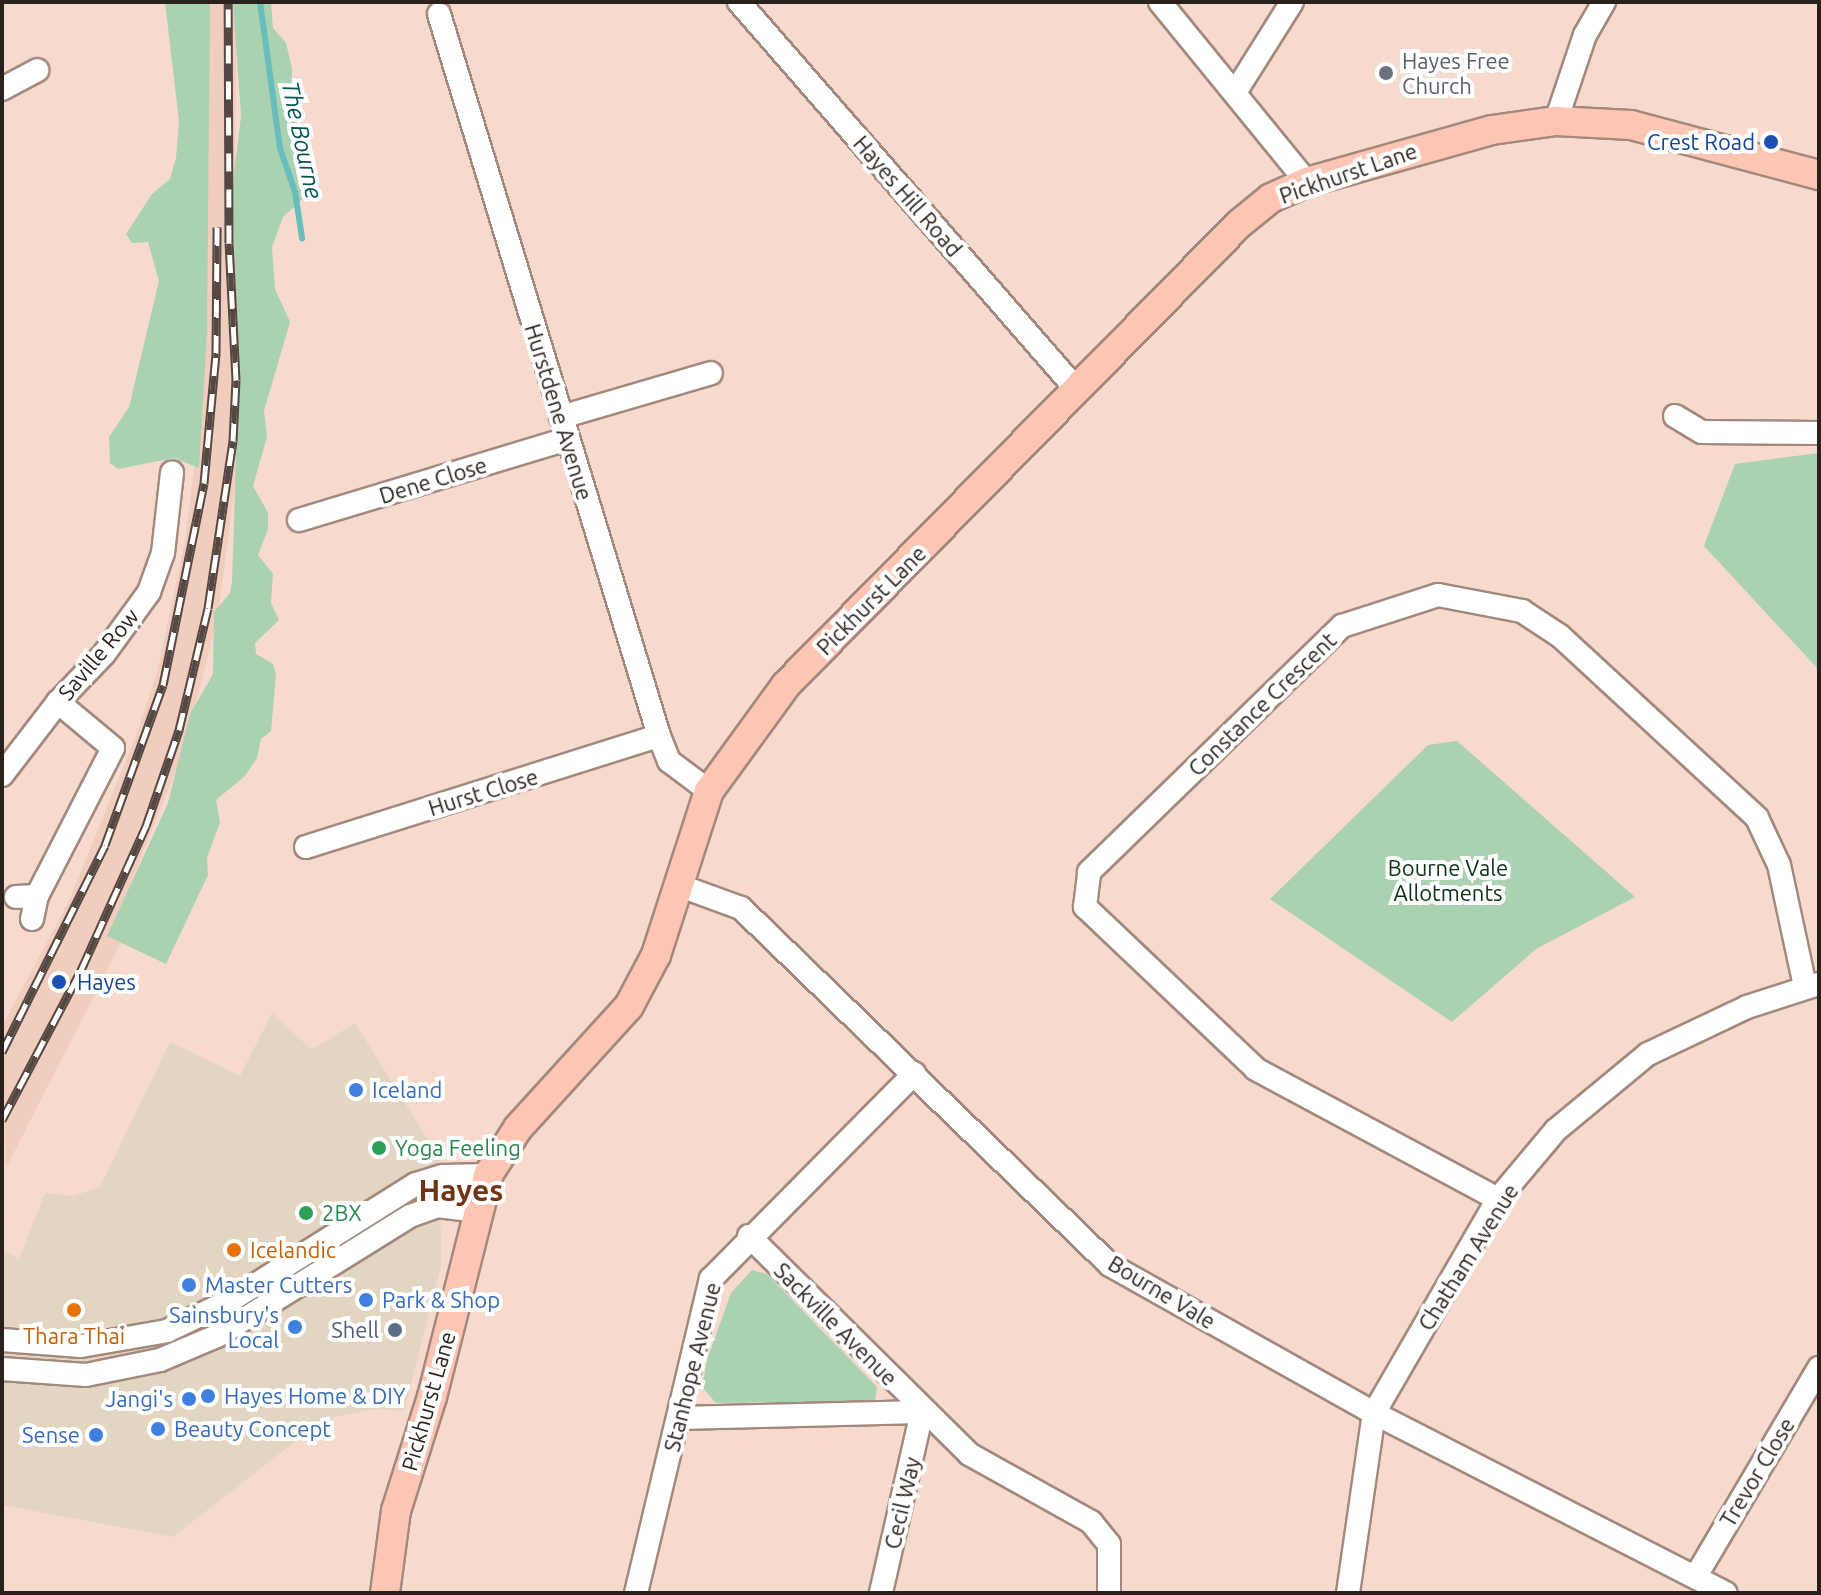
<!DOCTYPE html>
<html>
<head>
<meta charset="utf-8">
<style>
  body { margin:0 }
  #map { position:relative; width:1821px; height:1595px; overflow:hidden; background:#f6dacd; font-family:Ubuntu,sans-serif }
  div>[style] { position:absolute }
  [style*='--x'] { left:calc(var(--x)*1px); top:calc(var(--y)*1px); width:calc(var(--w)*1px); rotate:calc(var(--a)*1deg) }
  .commercial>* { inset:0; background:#e2d5c1 }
  .built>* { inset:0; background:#f1cdbe }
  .green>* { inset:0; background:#aad2b0 }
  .stream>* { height:6px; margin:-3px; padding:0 3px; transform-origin:3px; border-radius:3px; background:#68bebd }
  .roads { filter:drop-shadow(2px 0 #a3897d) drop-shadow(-2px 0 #a3897d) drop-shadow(0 2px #a3897d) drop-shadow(0 -2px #a3897d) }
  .minor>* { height:22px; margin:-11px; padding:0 11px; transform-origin:11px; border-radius:11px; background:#fff }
  .major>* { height:28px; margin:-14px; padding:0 14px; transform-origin:14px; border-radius:14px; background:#fec5b2 }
  .rail>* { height:9px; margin-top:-4.5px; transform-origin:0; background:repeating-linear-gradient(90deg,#fff 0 18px,#554842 0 36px); box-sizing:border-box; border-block:2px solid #554842 }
  .dots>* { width:22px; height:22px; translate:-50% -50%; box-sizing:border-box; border:4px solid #fff; border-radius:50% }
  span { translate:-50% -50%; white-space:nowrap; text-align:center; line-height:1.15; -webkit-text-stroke:8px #fff; paint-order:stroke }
  .worship-label { font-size:22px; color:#5b616d }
  .left { translate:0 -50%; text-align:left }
  .transit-label { font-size:22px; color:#164399 }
  .right { translate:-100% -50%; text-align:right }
  .street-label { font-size:22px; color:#2a201c }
  .park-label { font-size:22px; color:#0b3316 }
  .shop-label { font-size:22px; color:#366cbe }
  .leisure-label { font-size:22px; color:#27864d }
  .food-label { font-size:22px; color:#c56008 }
  .service-label { font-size:22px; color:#4e5e75 }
  .water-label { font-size:24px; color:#035454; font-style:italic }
  .district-label { font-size:30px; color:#723312; font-weight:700 }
  .frame { position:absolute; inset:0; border:4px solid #2a201c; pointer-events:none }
</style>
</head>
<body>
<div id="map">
  <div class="commercial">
    <div style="clip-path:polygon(272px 1013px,312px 1050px,355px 1023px,440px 1159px,441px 1266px,404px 1411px,376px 1409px,335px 1417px,310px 1430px,173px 1537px,2px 1505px,2px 1249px,19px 1260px,45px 1193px,73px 1196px,100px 1187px,170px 1042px,240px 1076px)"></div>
  </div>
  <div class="built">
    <div style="clip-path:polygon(206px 2px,237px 2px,235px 151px,244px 333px,238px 460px,218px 616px,184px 750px,110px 935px,122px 941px,6px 1168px,2px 1026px,68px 903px,136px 736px,157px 673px,185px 540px,195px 463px)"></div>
  </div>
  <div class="green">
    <div style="clip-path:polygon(165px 2px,210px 2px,207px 333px,199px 468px,174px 458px,118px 469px,110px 463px,109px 437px,129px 407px,159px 281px,148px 242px,132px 243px,126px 234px,152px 194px,170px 179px,176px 158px,179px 121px)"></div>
    <div style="clip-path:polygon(233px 2px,271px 2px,273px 28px,286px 43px,292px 69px,291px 107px,308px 147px,310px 185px,303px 199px,283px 217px,272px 247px,275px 289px,290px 322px,264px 411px,267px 437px,253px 486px,268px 513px,268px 529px,258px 555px,273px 574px,271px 603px,279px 620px,255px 643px,256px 654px,273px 664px,276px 674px,271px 731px,261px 739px,257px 758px,245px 776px,216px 800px,220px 822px,207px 858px,208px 875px,166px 964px,107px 936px,168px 803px,190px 714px,213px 674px,214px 612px,230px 593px,232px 582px,239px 368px,232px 191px,241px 116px)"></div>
    <div style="clip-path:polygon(1819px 453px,1819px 670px,1704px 546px,1735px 464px)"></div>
    <div style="clip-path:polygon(1457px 741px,1635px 897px,1536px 949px,1452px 1022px,1270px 899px,1428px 745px)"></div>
    <div style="clip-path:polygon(752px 1270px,767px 1274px,877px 1387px,875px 1401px,716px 1403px,702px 1387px,707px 1360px,731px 1293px)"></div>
  </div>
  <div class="stream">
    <div style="--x:260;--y:2;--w:147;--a:82.2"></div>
    <div style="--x:280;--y:148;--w:46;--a:71.2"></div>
    <div style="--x:295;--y:192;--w:47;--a:81.3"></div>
  </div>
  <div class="roads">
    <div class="minor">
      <div style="--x:739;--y:2;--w:515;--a:48.94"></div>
      <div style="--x:1160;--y:2;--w:232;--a:50.8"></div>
      <div style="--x:439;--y:14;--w:755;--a:73.05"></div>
      <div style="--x:659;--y:736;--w:27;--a:68"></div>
      <div style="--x:669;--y:761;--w:50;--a:36.9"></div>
      <div style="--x:2;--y:89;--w:40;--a:-28"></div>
      <div style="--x:1236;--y:91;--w:105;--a:-57.8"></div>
      <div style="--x:1556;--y:121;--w:91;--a:-71.4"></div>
      <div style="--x:1585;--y:35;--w:38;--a:-60"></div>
      <div style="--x:1675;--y:416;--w:31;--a:31"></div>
      <div style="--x:1702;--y:432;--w:117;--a:0.5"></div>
      <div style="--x:561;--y:417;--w:156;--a:-16.3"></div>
      <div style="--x:299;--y:520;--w:280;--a:-16.8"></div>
      <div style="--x:2;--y:775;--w:92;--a:-52.5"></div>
      <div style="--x:58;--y:702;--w:66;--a:-46.2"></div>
      <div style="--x:104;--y:654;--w:77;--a:-54"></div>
      <div style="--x:149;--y:592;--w:41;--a:-70.3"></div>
      <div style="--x:163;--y:553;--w:81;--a:-83.6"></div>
      <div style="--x:306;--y:847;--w:370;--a:-17.5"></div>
      <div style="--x:678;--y:885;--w:67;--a:20.1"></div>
      <div style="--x:741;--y:908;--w:513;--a:44.05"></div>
      <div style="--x:1110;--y:1265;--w:303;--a:29.3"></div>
      <div style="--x:1374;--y:1413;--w:395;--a:27.1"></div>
      <div style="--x:16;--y:897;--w:21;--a:-3"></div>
      <div style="--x:37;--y:896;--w:166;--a:-62.8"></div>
      <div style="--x:113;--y:748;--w:72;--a:-140.1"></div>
      <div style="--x:32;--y:919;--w:24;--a:-78"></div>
      <div style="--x:1498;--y:1199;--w:275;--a:-151.8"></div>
      <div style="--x:1256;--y:1069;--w:236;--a:-136.5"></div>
      <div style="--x:1085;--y:907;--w:35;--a:-83"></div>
      <div style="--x:1089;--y:872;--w:353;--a:-44.2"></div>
      <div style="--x:1342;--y:626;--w:101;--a:-17.9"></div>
      <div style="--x:1438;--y:595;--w:86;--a:10.8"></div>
      <div style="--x:1522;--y:611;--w:45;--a:33.3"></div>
      <div style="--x:1560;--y:636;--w:268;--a:42.7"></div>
      <div style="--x:1757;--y:818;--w:52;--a:64.9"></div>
      <div style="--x:1779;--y:865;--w:124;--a:77.9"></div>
      <div style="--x:749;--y:1236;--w:310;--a:44.7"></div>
      <div style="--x:969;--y:1454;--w:140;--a:29.1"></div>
      <div style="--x:1091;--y:1522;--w:28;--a:51"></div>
      <div style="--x:1109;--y:1544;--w:49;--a:90"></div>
      <div style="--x:2;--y:1340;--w:79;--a:4.3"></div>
      <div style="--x:81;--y:1346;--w:87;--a:-9.9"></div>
      <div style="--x:167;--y:1331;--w:71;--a:-25.8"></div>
      <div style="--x:231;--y:1300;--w:218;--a:-32.1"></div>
      <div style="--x:416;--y:1184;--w:28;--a:-17"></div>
      <div style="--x:443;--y:1176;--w:45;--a:-1.3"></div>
      <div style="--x:2;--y:1369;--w:84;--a:4.1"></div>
      <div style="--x:86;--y:1375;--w:76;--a:-11.5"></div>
      <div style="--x:160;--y:1360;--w:62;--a:-22.8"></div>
      <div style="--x:217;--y:1336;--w:227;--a:-31.9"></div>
      <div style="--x:410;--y:1216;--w:29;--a:-20"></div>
      <div style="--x:437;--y:1206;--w:40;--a:7.1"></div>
      <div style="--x:679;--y:1418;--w:243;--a:-1.4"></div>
      <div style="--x:922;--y:1412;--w:186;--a:102.8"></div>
      <div style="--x:1696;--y:1576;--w:242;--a:-59.4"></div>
      <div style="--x:636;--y:1593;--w:323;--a:-76.6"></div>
      <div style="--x:711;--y:1279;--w:289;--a:-45.3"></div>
      <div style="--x:1348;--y:1593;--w:182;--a:-81.8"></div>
      <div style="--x:1374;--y:1413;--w:247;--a:-59.9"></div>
      <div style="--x:1498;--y:1199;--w:90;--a:-50"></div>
      <div style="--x:1556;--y:1130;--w:119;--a:-39.6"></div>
      <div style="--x:1648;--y:1054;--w:110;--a:-25.4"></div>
      <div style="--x:1747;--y:1007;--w:75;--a:-17.9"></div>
    </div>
    <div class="major">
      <div style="--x:385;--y:1593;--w:83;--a:-82.4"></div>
      <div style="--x:396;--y:1511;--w:120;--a:-72.5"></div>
      <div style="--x:432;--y:1397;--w:229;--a:-75.8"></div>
      <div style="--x:488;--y:1175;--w:56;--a:-57.4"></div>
      <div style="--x:518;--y:1128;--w:165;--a:-47.7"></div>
      <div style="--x:629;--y:1006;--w:58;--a:-62.1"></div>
      <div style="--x:656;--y:955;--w:172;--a:-72.1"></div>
      <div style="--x:709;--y:791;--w:131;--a:-54"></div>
      <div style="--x:786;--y:685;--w:646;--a:-45.5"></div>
      <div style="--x:1239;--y:224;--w:41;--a:-39.1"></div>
      <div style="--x:1271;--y:198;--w:39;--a:-24"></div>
      <div style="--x:1307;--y:182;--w:192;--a:-15.7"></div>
      <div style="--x:1492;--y:130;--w:65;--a:-8"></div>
      <div style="--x:1556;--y:121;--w:75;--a:3.1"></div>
      <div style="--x:1631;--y:125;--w:195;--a:14.9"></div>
    </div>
  </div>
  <div class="rail">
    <div style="--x:2;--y:1052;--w:231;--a:-63.5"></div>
    <div style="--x:105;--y:845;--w:170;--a:-70.1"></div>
    <div style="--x:163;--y:685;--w:206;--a:-78.5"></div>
    <div style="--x:204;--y:483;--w:131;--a:-84.7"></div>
    <div style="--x:216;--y:353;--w:126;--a:-89.5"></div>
    <div style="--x:2;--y:1120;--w:170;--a:-62.2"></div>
    <div style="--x:81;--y:970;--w:158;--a:-65.7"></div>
    <div style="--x:146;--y:826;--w:102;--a:-71"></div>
    <div style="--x:179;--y:730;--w:125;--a:-76.6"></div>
    <div style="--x:208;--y:608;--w:169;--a:-81.5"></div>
    <div style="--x:233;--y:441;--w:61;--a:-87.2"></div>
    <div style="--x:236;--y:380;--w:137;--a:-92.9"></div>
    <div style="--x:229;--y:243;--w:241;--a:-90.2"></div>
  </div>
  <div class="dots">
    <div style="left:1386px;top:73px;background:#6b7280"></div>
    <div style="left:1771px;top:142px;background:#1a4fb4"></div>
    <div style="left:59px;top:982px;background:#1a4fb4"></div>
    <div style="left:356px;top:1090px;background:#3f7fe0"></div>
    <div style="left:379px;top:1148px;background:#2e9e5b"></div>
    <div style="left:306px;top:1213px;background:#2e9e5b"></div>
    <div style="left:234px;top:1250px;background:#e8710a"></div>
    <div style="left:189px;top:1285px;background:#3f7fe0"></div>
    <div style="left:366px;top:1300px;background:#3f7fe0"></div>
    <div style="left:74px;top:1310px;background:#e8710a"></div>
    <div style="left:295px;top:1327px;background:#3f7fe0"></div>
    <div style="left:395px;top:1330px;background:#5c6f8a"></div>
    <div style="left:208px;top:1396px;background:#3f7fe0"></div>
    <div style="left:189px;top:1399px;background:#3f7fe0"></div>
    <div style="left:158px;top:1429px;background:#3f7fe0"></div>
    <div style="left:96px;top:1435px;background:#3f7fe0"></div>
  </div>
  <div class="worship-label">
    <span class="left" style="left:1402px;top:73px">Hayes Free<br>Church</span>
  </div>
  <div class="transit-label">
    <span class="right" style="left:1755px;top:142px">Crest Road</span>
    <span class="left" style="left:77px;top:982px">Hayes</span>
  </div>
  <div class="street-label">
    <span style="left:1348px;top:173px;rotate:-19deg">Pickhurst Lane</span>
    <span style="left:908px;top:196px;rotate:49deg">Hayes Hill Road</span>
    <span style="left:559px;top:412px;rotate:73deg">Hurstdene Avenue</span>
    <span style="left:433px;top:480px;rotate:-17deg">Dene Close</span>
    <span style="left:871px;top:600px;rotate:-45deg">Pickhurst Lane</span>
    <span style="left:98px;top:654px;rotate:-50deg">Saville Row</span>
    <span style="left:1262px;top:704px;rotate:-44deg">Constance Crescent</span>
    <span style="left:483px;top:792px;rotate:-17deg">Hurst Close</span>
    <span style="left:1468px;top:1257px;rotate:-58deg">Chatham Avenue</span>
    <span style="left:1162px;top:1292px;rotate:31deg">Bourne Vale</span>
    <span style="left:836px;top:1324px;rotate:45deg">Sackville Avenue</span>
    <span style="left:692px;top:1367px;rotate:-76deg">Stanhope Avenue</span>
    <span style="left:428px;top:1401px;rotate:-74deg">Pickhurst Lane</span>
    <span style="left:1757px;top:1472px;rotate:-59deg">Trevor Close</span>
    <span style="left:902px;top:1503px;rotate:-77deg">Cecil Way</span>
  </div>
  <div class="park-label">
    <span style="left:1448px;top:880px">Bourne Vale<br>Allotments</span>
  </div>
  <div class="shop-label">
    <span class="left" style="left:372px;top:1090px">Iceland</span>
    <span class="left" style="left:205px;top:1285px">Master Cutters</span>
    <span class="left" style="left:382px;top:1300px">Park &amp; Shop</span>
    <span class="right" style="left:279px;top:1327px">Sainsbury's<br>Local</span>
    <span class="left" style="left:224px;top:1396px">Hayes Home &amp; DIY</span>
    <span class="right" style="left:173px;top:1399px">Jangi's</span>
    <span class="left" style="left:174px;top:1429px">Beauty Concept</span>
    <span class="right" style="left:80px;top:1435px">Sense</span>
  </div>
  <div class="leisure-label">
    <span class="left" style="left:395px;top:1148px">Yoga Feeling</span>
    <span class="left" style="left:322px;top:1213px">2BX</span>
  </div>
  <div class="food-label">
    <span class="left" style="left:250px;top:1250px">Icelandic</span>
    <span style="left:74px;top:1336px">Thara Thai</span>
  </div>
  <div class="service-label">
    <span class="right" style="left:379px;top:1330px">Shell</span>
  </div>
  <div class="water-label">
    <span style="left:302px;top:140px;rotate:78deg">The Bourne</span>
  </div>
  <div class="district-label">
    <span style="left:461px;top:1190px">Hayes</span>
  </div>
  <div class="frame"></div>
</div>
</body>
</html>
